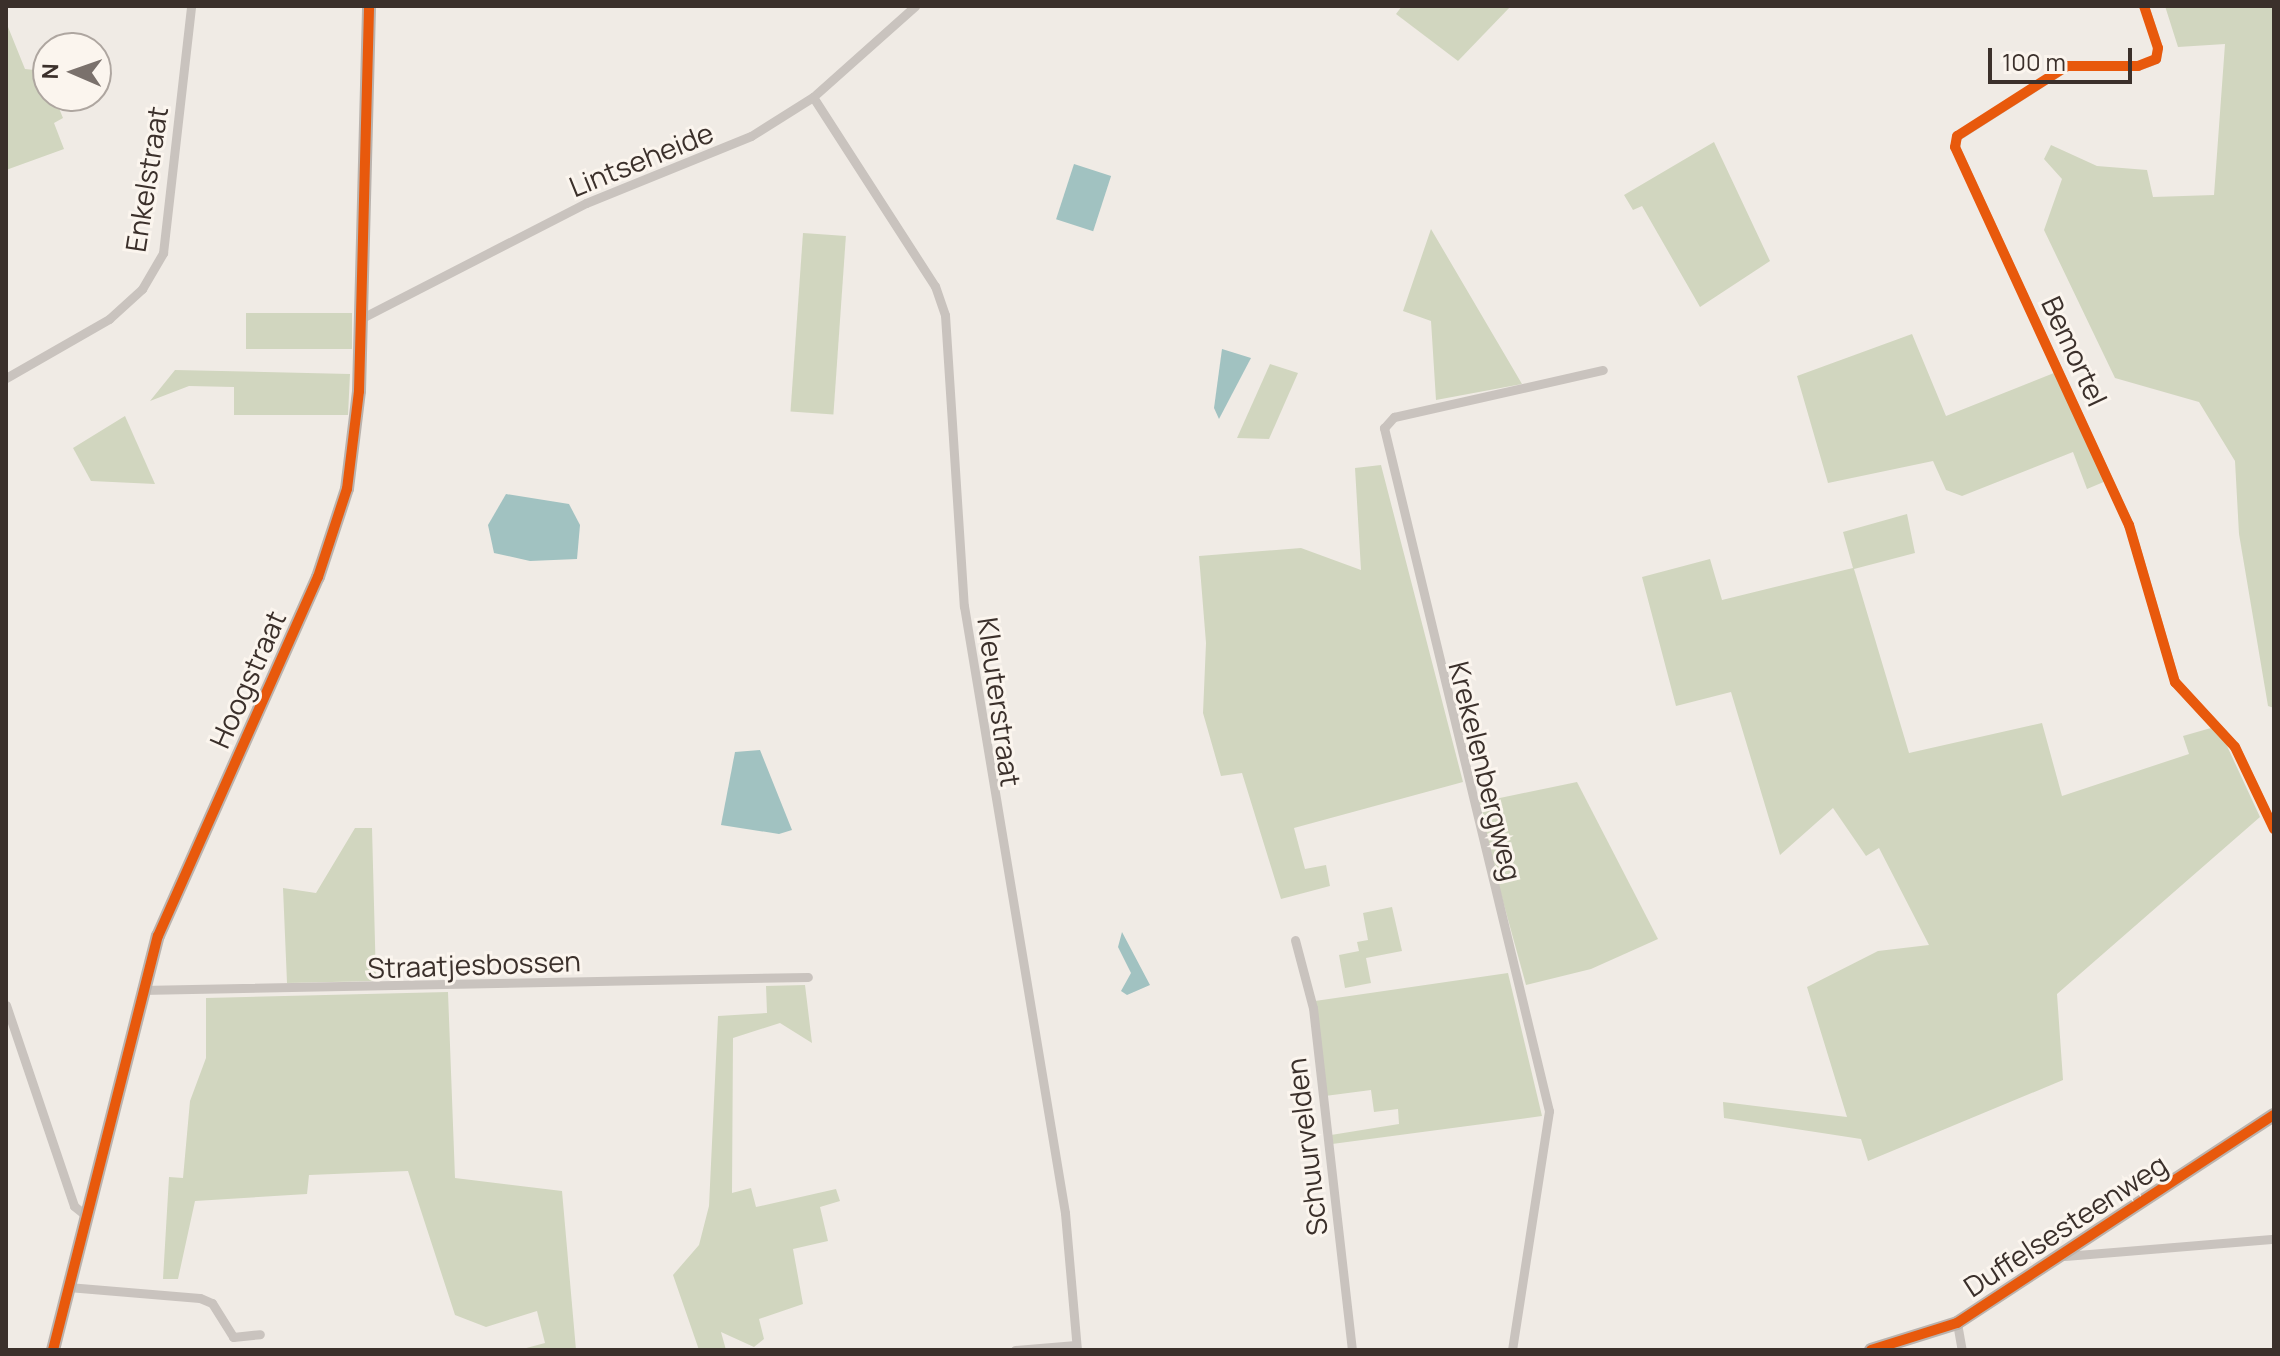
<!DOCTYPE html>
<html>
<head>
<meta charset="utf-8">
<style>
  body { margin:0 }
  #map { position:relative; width:2280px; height:1356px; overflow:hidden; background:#f0ebe5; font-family:Manrope,sans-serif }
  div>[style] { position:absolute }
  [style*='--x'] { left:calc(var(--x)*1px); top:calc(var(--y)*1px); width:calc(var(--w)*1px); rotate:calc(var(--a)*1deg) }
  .green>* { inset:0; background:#d1d6bf; transform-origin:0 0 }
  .water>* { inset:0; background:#a1c2c1; transform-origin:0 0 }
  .street>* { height:9px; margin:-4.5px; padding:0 4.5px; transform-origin:4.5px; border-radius:4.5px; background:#c9c3be }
  .secondary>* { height:14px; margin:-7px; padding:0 7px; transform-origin:7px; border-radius:7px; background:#bab3ae }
  .cycleway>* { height:10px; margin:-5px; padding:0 5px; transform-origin:5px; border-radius:5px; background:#e8590c }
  span { translate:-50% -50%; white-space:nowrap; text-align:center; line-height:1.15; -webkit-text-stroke:6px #fbf5ee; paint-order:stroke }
  .street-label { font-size:28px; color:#3b302b }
  .frame { position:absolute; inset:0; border:8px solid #3b302b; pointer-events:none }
  .north { position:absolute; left:32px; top:32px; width:80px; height:80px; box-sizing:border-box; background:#fbf5ee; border:2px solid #aea6a0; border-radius:50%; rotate:272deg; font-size:22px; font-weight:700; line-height:32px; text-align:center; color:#3b302b }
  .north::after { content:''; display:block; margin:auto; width:28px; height:36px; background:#7a716c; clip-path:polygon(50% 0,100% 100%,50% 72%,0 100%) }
  .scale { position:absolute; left:1988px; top:48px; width:144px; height:36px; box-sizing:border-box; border:4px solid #3b302b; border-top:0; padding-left:10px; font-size:24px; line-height:28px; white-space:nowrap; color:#3b302b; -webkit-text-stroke:6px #fbf5ee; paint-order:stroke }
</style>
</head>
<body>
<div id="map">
  <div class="green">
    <div style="clip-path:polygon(1402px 6px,1511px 6px,1458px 61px,1396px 14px)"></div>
    <div style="clip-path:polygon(2165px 6px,2274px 6px,2274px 708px,2268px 706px,2239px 534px,2235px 461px,2199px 402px,2115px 378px,2044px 230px,2062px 179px,2044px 159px,2051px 145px,2097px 166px,2147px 170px,2153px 197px,2214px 195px,2225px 44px,2178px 47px)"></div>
    <div style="clip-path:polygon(6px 22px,25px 69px,44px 71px,48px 96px,54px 96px,63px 118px,54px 123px,64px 149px,6px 170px)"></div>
    <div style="clip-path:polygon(1714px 142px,1770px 261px,1700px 307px,1642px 206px,1633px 210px,1624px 195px)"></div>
    <div style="clip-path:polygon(1431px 229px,1522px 384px,1436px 400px,1431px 321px,1403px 311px)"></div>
    <div style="left:803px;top:233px;width:43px;height:179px;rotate:4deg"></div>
    <div style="left:246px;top:313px;width:106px;height:36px"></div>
    <div style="clip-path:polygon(1912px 334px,1946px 416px,2054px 373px,2106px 481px,2087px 489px,2073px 452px,1962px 496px,1946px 490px,1933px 461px,1828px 483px,1797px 376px)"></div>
    <div style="clip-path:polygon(1270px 364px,1298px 373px,1269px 439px,1237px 438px)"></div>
    <div style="clip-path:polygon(175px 370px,350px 374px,348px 415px,234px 415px,234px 387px,189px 386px,150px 401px)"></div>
    <div style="clip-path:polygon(125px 416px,155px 484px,91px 481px,73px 448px)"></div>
    <div style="clip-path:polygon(1381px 465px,1463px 782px,1294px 828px,1305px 869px,1326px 865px,1330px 886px,1281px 899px,1242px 773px,1221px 776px,1203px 713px,1206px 643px,1199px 556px,1301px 548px,1361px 570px,1355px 468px)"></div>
    <div style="clip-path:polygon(1907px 514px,1915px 553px,1854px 569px,1909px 753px,2042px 723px,2062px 796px,2189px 754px,2183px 736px,2211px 728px,2221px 733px,2260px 817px,2057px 994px,2063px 1080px,1868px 1161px,1861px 1139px,1724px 1118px,1723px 1102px,1847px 1117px,1807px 987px,1878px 951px,1929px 945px,1879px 848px,1866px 856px,1833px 808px,1780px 855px,1731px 692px,1676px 706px,1642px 577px,1710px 559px,1722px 600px,1853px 568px,1843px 532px)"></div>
    <div style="clip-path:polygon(1577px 782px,1658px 939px,1591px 969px,1526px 985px,1476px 803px)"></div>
    <div style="clip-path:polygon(355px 828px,372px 828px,376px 981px,287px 983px,283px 888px,316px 893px)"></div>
    <div style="clip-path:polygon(1392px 907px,1402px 951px,1366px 958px,1371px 983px,1345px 988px,1339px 955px,1359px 951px,1357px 942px,1368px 940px,1363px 913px)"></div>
    <div style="clip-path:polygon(1508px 973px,1542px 1116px,1332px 1144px,1331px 1135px,1399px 1124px,1398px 1109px,1374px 1112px,1371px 1090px,1325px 1096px,1315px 1001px)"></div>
    <div style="clip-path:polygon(805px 985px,812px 1043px,780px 1023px,733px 1038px,732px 1193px,751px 1188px,756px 1207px,836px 1189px,840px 1201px,820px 1207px,828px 1241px,793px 1249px,803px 1304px,759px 1319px,764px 1339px,754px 1347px,721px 1332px,726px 1350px,699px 1350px,673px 1275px,699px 1245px,709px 1206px,718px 1016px,767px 1013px,766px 986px)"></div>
    <div style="clip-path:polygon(448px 992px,455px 1178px,562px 1191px,576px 1350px,519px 1350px,545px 1343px,537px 1311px,486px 1327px,455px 1315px,408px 1171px,309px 1175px,307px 1194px,195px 1201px,178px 1279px,163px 1279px,169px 1177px,183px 1178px,190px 1101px,206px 1058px,206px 998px)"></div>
  </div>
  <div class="water">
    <div style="left:1074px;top:164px;width:39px;height:58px;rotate:18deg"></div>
    <div style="clip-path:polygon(1222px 349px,1251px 358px,1219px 419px,1214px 408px)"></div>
    <div style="clip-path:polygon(506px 494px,569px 504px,580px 525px,577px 559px,530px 561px,494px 553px,488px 525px)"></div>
    <div style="clip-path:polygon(760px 750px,792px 830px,779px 834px,721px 825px,735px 752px)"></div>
    <div style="clip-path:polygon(1122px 932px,1150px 985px,1127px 995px,1121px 991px,1131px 973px,1118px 947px)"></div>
  </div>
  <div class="street">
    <div style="--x:2144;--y:6;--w:44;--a:71.6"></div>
    <div style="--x:2158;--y:48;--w:11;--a:100"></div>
    <div style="--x:2156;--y:59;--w:19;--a:159"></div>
    <div style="--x:2138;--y:66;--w:71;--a:180"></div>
    <div style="--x:2067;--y:66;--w:130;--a:147.5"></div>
    <div style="--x:1957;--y:136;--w:11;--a:100"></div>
    <div style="--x:1955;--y:147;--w:416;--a:65.3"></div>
    <div style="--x:2129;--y:525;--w:164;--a:73.7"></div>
    <div style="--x:2175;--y:682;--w:88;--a:47.3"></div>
    <div style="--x:2235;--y:747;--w:91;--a:64.6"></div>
    <div style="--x:813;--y:97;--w:225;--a:57.2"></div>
    <div style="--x:935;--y:286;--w:31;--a:71"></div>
    <div style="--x:945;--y:315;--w:292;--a:86.3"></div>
    <div style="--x:964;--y:606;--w:615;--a:80.55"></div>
    <div style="--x:1065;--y:1213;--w:138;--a:85"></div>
    <div style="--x:360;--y:319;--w:254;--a:-27.2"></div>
    <div style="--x:586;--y:203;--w:178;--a:-22.1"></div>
    <div style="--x:751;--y:136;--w:73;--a:-32.2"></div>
    <div style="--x:813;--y:97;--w:137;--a:-41.7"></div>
    <div style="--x:6;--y:378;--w:119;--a:-29.8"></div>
    <div style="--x:109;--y:319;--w:45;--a:-42.3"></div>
    <div style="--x:142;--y:289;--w:42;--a:-59.7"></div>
    <div style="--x:163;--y:253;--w:249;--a:-83.5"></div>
    <div style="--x:1295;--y:940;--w:70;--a:75.2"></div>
    <div style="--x:1313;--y:1008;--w:344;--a:83.5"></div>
    <div style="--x:141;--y:990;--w:667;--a:-1.12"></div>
    <div style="--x:6;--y:1005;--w:212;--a:71.3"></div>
    <div style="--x:74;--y:1206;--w:14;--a:39"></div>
    <div style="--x:2065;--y:1256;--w:210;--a:-4.7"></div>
    <div style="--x:68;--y:1287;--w:132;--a:4.8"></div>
    <div style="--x:200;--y:1298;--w:13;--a:23"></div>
    <div style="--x:212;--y:1303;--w:40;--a:58"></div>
    <div style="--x:233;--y:1337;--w:27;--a:-6"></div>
    <div style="--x:1957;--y:1323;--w:27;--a:80"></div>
    <div style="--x:1015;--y:1350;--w:61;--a:-4.7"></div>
    <div style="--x:1512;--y:1350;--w:242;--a:-81.2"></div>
    <div style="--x:1549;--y:1111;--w:703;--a:-103.58"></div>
    <div style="--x:1384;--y:428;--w:15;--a:-48"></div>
    <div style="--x:1394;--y:417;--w:214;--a:-12.7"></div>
  </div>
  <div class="secondary">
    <div style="--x:53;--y:1350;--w:427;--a:-75.8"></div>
    <div style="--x:158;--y:936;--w:393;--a:-66"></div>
    <div style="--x:318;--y:577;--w:93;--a:-71.8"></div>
    <div style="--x:347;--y:489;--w:99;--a:-83"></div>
    <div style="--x:359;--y:391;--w:385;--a:-88.5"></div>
    <div style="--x:1871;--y:1350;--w:90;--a:-17.4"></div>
    <div style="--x:1957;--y:1323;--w:379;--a:-33.3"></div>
  </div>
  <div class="cycleway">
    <div style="--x:2144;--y:6;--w:44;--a:71.6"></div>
    <div style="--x:2158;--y:48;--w:11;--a:100"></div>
    <div style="--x:2156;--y:59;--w:19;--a:159"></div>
    <div style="--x:2138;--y:66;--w:71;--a:180"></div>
    <div style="--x:2067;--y:66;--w:130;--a:147.5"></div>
    <div style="--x:1957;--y:136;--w:11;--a:100"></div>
    <div style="--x:1955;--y:147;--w:416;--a:65.3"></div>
    <div style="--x:2129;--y:525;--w:164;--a:73.7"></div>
    <div style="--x:2175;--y:682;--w:88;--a:47.3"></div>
    <div style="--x:2235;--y:747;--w:91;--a:64.6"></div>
    <div style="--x:53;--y:1350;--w:427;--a:-75.8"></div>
    <div style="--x:158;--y:936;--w:393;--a:-66"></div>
    <div style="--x:318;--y:577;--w:93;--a:-71.8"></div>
    <div style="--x:347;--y:489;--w:99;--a:-83"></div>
    <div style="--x:359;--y:391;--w:385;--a:-88.5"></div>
    <div style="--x:1871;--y:1350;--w:90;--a:-17.4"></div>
    <div style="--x:1957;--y:1323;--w:379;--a:-33.3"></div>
  </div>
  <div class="street-label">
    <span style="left:641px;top:159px;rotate:-22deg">Lintseheide</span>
    <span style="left:146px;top:179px;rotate:-81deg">Enkelstraat</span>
    <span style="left:2075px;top:351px;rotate:65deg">Bemortel</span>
    <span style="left:247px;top:679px;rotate:-66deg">Hoogstraat</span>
    <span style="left:1000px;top:702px;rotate:82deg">Kleuterstraat</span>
    <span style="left:1486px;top:771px;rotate:76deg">Krekelenbergweg</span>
    <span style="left:474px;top:964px;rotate:-2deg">Straatjesbossen</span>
    <span style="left:1306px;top:1147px;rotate:-97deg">Schuurvelden</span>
    <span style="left:2065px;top:1225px;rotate:-33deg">Duffelsesteenweg</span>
  </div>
  <div class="frame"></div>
  <div class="north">N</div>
  <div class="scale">100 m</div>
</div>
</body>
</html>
